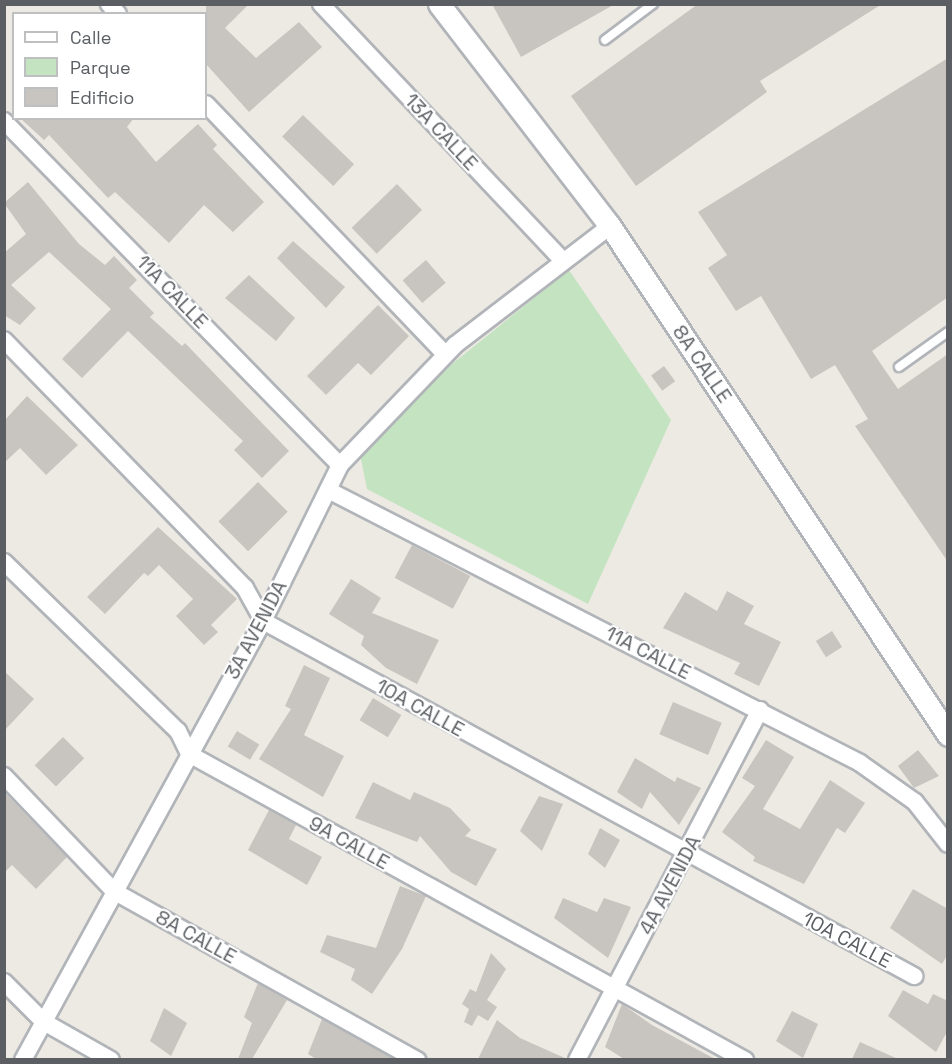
<!DOCTYPE html>
<html>
<head>
<meta charset="utf-8">
<style>
  body { margin:0 }
  #map { position:relative; width:952px; height:1064px; overflow:hidden; background:#edeae3; font-family:"Space Grotesk",sans-serif }
  div>[style] { position:absolute }
  [style*='--x'] { left:calc(var(--x)*1px); top:calc(var(--y)*1px); width:calc(var(--w)*1px); rotate:calc(var(--a)*1deg) }
  .green>* { inset:0; background:#c4e3c1 }
  .building>* { inset:0; background:#c8c5c0; transform-origin:0 0 }
  .roads { filter:drop-shadow(2px 0 #b1b4b8) drop-shadow(-2px 0 #b1b4b8) drop-shadow(0 2px #b1b4b8) drop-shadow(0 -2px #b1b4b8) }
  .service>* { height:8px; margin:-4px; padding:0 4px; transform-origin:4px; border-radius:4px; background:#fff }
  .minor>* { height:16px; margin:-8px; padding:0 8px; transform-origin:8px; border-radius:8px; background:#fff }
  .tertiary>* { height:21px; margin:-10.5px; padding:0 10.5px; transform-origin:10.5px; border-radius:10.5px; background:#fff }
  span { translate:-50% -50%; white-space:nowrap; text-align:center; line-height:1.15; -webkit-text-stroke:4.5px #fff; paint-order:stroke }
  .street-label { font-size:20px; color:#5b5f63 }
  .frame { position:absolute; inset:0; border:6px solid #5b5f63; pointer-events:none }
  .legend { position:absolute; left:12px; top:12px; width:195px; height:108px; box-sizing:border-box; background:#fff; border:2px solid #bdbfc1; margin:0; padding:8px 10px; list-style:none; font-size:18px; color:#5b5f63 }
  .legend li { display:flex; align-items:center; gap:12px; height:30px }
  .legend b { width:30px; border:2px solid #bdbfc1 }
</style>
</head>
<body>
<div id="map">
  <div class="green">
    <div style="clip-path:polygon(569px 270px,671px 420px,588px 604px,367px 489px,360px 454px,452px 364px)"></div>
  </div>
  <div class="building">
    <div style="clip-path:polygon(206px 4px,249px 4px,225px 28px,256px 58px,299px 22px,322px 47px,249px 112px,206px 64px)"></div>
    <div style="clip-path:polygon(492px 4px,615px 4px,521px 57px)"></div>
    <div style="clip-path:polygon(698px 4px,882px 4px,760px 81px,767px 92px,636px 186px,571px 96px)"></div>
    <div style="clip-path:polygon(948px 58px,948px 297px,872px 351px,898px 389px,948px 354px,948px 562px,855px 426px,868px 419px,835px 365px,811px 379px,761px 296px,736px 311px,708px 268px,727px 255px,698px 212px)"></div>
    <div style="left:303px;top:115px;width:71px;height:30px;rotate:44deg"></div>
    <div style="clip-path:polygon(20px 118px,134px 118px,127px 127px,156px 162px,198px 124px,217px 145px,213px 149px,264px 202px,233px 232px,204px 205px,169px 243px,115px 192px,108px 198px,49px 135px,44px 140px)"></div>
    <div style="clip-path:polygon(28px 182px,79px 244px,105px 265px,114px 256px,137px 280px,129px 288px,154px 313px,150px 317px,182px 346px,185px 343px,289px 451px,262px 478px,234px 450px,243px 441px,128px 331px,82px 378px,62px 359px,111px 309px,49px 252px,11px 285px,36px 308px,20px 325px,4px 315px,4px 253px,26px 234px,4px 203px)"></div>
    <div style="left:397px;top:184px;width:36px;height:63px;rotate:46deg"></div>
    <div style="clip-path:polygon(293px 241px,345px 287px,326px 308px,277px 258px)"></div>
    <div style="left:426px;top:260px;width:30px;height:31px;rotate:49deg"></div>
    <div style="clip-path:polygon(249px 275px,295px 318px,276px 341px,225px 298px)"></div>
    <div style="clip-path:polygon(378px 305px,409px 336px,371px 375px,358px 363px,326px 395px,307px 376px)"></div>
    <div style="left:664px;top:366px;width:19px;height:16px;rotate:54deg"></div>
    <div style="clip-path:polygon(27px 396px,78px 445px,46px 475px,20px 448px,4px 463px,4px 421px)"></div>
    <div style="left:258px;top:482px;width:42px;height:56px;rotate:45deg"></div>
    <div style="clip-path:polygon(158px 527px,237px 599px,211px 625px,218px 632px,204px 645px,176px 616px,193px 599px,159px 565px,148px 576px,144px 573px,105px 614px,87px 597px)"></div>
    <div style="left:412px;top:545px;width:66px;height:37px;rotate:28deg"></div>
    <div style="clip-path:polygon(351px 579px,381px 598px,372px 613px,439px 640px,417px 684px,386px 668px,361px 645px,364px 636px,329px 614px)"></div>
    <div style="clip-path:polygon(727px 591px,754px 606px,744px 624px,781px 642px,759px 686px,734px 674px,740px 663px,663px 628px,685px 592px,717px 611px)"></div>
    <div style="left:832px;top:631px;width:19px;height:19px;rotate:58deg"></div>
    <div style="clip-path:polygon(304px 665px,330px 678px,304px 735px,344px 756px,323px 797px,259px 759px,291px 709px,285px 706px)"></div>
    <div style="clip-path:polygon(4px 671px,34px 699px,4px 731px)"></div>
    <div style="left:373px;top:698px;width:33px;height:26px;rotate:31deg"></div>
    <div style="left:673px;top:702px;width:53px;height:35px;rotate:23deg"></div>
    <div style="left:237px;top:731px;width:26px;height:18px;rotate:31deg"></div>
    <div style="left:63px;top:737px;width:30px;height:40px;rotate:45deg"></div>
    <div style="clip-path:polygon(766px 740px,794px 757px,763px 809px,800px 829px,830px 780px,865px 803px,845px 833px,837px 828px,804px 884px,753px 861px,755px 857px,722px 832px,755px 786px,742px 778px)"></div>
    <div style="clip-path:polygon(918px 750px,939px 776px,914px 788px,898px 766px)"></div>
    <div style="clip-path:polygon(635px 758px,675px 782px,677px 777px,701px 788px,679px 825px,650px 792px,642px 809px,617px 792px)"></div>
    <div style="clip-path:polygon(373px 782px,410px 800px,414px 792px,450px 808px,471px 830px,465px 836px,497px 849px,476px 886px,451px 872px,420px 836px,417px 842px,355px 818px)"></div>
    <div style="clip-path:polygon(4px 792px,67px 857px,36px 889px,12px 865px,4px 873px)"></div>
    <div style="clip-path:polygon(539px 796px,563px 804px,542px 851px,520px 831px)"></div>
    <div style="clip-path:polygon(269px 810px,296px 825px,289px 839px,322px 857px,307px 885px,248px 850px)"></div>
    <div style="clip-path:polygon(600px 828px,620px 840px,605px 868px,588px 854px)"></div>
    <div style="clip-path:polygon(400px 886px,426px 896px,402px 949px,372px 994px,351px 980px,355px 969px,320px 952px,327px 935px,376px 948px)"></div>
    <div style="clip-path:polygon(913px 889px,948px 909px,948px 954px,942px 964px,890px 928px)"></div>
    <div style="clip-path:polygon(563px 898px,597px 912px,604px 898px,631px 907px,608px 958px,554px 918px)"></div>
    <div style="clip-path:polygon(491px 953px,506px 969px,487px 1000px,497px 1007px,488px 1021px,478px 1015px,472px 1026px,464px 1022px,469px 1009px,462px 1004px,470px 989px,476px 992px)"></div>
    <div style="clip-path:polygon(258px 983px,287px 1000px,252px 1059px,238px 1059px,252px 1023px,244px 1017px)"></div>
    <div style="clip-path:polygon(903px 990px,928px 1004px,933px 994px,948px 1001px,948px 1030px,936px 1052px,888px 1016px)"></div>
    <div style="clip-path:polygon(622px 1004px,652px 1025px,715px 1059px,624px 1059px,605px 1047px)"></div>
    <div style="clip-path:polygon(164px 1008px,187px 1023px,171px 1056px,150px 1041px)"></div>
    <div style="clip-path:polygon(792px 1011px,818px 1024px,803px 1058px,776px 1041px)"></div>
    <div style="clip-path:polygon(322px 1019px,394px 1059px,316px 1059px,308px 1054px)"></div>
    <div style="clip-path:polygon(497px 1020px,520px 1038px,567px 1059px,478px 1059px)"></div>
    <div style="clip-path:polygon(860px 1042px,898px 1059px,852px 1059px)"></div>
  </div>
  <div class="roads">
    <div class="service">
      <div style="--x:605;--y:40;--w:60;--a:-36.9"></div>
      <div style="--x:899;--y:367;--w:60;--a:-35.5"></div>
    </div>
    <div class="minor">
      <div style="--x:109;--y:4;--w:13;--a:48"></div>
      <div style="--x:321;--y:4;--w:350;--a:46.7"></div>
      <div style="--x:206;--y:104;--w:346;--a:46.3"></div>
      <div style="--x:4;--y:121;--w:481;--a:45.7"></div>
      <div style="--x:4;--y:340;--w:346;--a:45.8"></div>
      <div style="--x:245;--y:588;--w:38;--a:61"></div>
      <div style="--x:263;--y:621;--w:742;--a:28.6"></div>
      <div style="--x:328;--y:490;--w:598;--a:27.16"></div>
      <div style="--x:860;--y:763;--w:67;--a:35.3"></div>
      <div style="--x:915;--y:802;--w:53;--a:51.8"></div>
      <div style="--x:4;--y:562;--w:243;--a:44.2"></div>
      <div style="--x:178;--y:731;--w:25;--a:64"></div>
      <div style="--x:189;--y:754;--w:635;--a:28.83"></div>
      <div style="--x:4;--y:776;--w:161;--a:46.3"></div>
      <div style="--x:115;--y:892;--w:346;--a:29.1"></div>
      <div style="--x:4;--y:982;--w:57;--a:45"></div>
      <div style="--x:44;--y:1022;--w:77;--a:29.6"></div>
      <div style="--x:23;--y:1060;--w:500;--a:-61.33"></div>
      <div style="--x:263;--y:621;--w:174;--a:-63.7"></div>
      <div style="--x:340;--y:465;--w:166;--a:-46.2"></div>
      <div style="--x:455;--y:345;--w:195;--a:-37.5"></div>
      <div style="--x:577;--y:1060;--w:395;--a:-62.4"></div>
    </div>
    <div class="tertiary">
      <div style="--x:439;--y:4;--w:280;--a:52.4"></div>
      <div style="--x:610;--y:226;--w:611;--a:56.41"></div>
    </div>
  </div>
  <div class="street-label">
    <span style="left:441px;top:132px;rotate:47deg">13A CALLE</span>
    <span style="left:172px;top:292px;rotate:46deg">11A CALLE</span>
    <span style="left:702px;top:364px;rotate:56deg">8A CALLE</span>
    <span style="left:256px;top:630px;rotate:-62deg">3A AVENIDA</span>
    <span style="left:648px;top:653px;rotate:27deg">11A CALLE</span>
    <span style="left:420px;top:708px;rotate:29deg">10A CALLE</span>
    <span style="left:349px;top:843px;rotate:29deg">9A CALLE</span>
    <span style="left:670px;top:885px;rotate:-62deg">4A AVENIDA</span>
    <span style="left:196px;top:937px;rotate:29deg">8A CALLE</span>
    <span style="left:847px;top:940px;rotate:28deg">10A CALLE</span>
  </div>
  <div class="frame"></div>
  <ul class="legend">
  <li><b style="height:8px;background:#fff"></b>Calle</li>
  <li><b style="height:16px;background:#c4e3c1"></b>Parque</li>
  <li><b style="height:16px;background:#c8c5c0"></b>Edificio</li>
  </ul>
</div>
</body>
</html>
